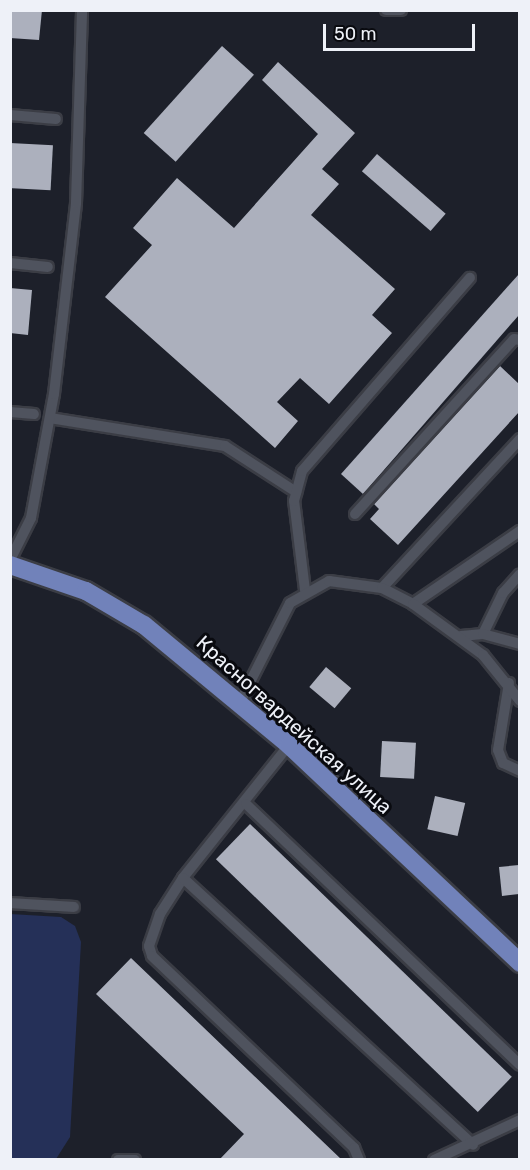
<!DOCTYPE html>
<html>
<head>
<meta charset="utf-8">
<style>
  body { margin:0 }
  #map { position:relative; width:530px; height:1170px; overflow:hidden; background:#1d202a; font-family:Rubik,sans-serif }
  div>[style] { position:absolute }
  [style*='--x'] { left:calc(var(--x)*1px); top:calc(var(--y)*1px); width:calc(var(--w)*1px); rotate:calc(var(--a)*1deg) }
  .green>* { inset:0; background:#253058 }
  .building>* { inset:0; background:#acb0bd; transform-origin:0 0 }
  .roads { filter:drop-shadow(2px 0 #3b3d45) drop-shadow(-2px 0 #3b3d45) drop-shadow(0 2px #3b3d45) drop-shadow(0 -2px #3b3d45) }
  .lane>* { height:10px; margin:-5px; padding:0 5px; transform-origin:5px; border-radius:5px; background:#4f535e }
  .primary>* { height:18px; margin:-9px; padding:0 9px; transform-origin:9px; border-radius:9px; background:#7182ba }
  span { translate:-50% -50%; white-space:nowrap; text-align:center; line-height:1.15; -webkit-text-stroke:6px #090a0f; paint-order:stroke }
  .street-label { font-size:20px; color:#eef1f8 }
  .frame { position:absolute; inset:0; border:12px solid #eef1f8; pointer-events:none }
  .scale { position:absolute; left:323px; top:24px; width:152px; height:27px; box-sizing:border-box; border:3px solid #eef1f8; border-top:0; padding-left:8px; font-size:18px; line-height:21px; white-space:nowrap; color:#eef1f8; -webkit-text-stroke:4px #090a0f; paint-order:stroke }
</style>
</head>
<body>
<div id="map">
  <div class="green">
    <div style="clip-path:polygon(10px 914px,61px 917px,75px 926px,81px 942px,70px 1137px,56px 1159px,11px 1159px)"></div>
  </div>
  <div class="building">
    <div style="clip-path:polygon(10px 10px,42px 10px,39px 40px,10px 38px)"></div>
    <div style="left:222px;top:46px;width:43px;height:117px;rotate:42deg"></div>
    <div style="clip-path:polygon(278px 62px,355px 133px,322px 169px,339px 184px,311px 215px,395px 289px,372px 315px,392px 333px,329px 404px,300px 378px,277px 402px,298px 421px,275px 448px,105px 297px,152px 245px,133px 228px,177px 178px,234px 228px,318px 134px,262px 80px)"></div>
    <div style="left:10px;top:143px;width:43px;height:45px;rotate:3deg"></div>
    <div style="left:377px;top:154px;width:91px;height:23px;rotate:41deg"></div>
    <div style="clip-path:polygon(519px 274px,519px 315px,363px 494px,341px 474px)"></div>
    <div style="clip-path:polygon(10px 288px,32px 290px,28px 335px,10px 333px)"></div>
    <div style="clip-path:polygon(500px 366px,519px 384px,519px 412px,398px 545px,370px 519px,379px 509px,374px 504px)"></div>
    <div style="left:326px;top:667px;width:33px;height:26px;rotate:40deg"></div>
    <div style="left:382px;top:741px;width:34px;height:36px;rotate:3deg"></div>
    <div style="left:435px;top:796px;width:31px;height:34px;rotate:13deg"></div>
    <div style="left:250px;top:824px;width:364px;height:49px;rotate:44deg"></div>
    <div style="clip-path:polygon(519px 865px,519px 894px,502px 896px,499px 867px)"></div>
    <div style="clip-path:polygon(131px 958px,342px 1160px,219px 1160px,244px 1134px,96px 994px)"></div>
  </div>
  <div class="roads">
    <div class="lane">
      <div style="--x:386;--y:10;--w:15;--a:0"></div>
      <div style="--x:10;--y:115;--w:46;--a:5"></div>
      <div style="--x:10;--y:263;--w:38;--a:6"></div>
      <div style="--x:10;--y:412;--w:24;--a:5"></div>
      <div style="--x:50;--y:418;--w:177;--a:9.1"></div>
      <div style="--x:225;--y:446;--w:85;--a:32.9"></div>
      <div style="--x:355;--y:514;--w:236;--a:-47.7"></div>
      <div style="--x:514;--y:339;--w:6;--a:9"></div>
      <div style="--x:10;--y:560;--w:47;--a:-63.4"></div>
      <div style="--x:31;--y:518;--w:126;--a:-79.5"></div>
      <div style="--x:54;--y:394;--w:192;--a:-83.4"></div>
      <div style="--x:76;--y:203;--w:193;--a:-88.2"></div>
      <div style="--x:382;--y:588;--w:203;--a:-47.2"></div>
      <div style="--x:305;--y:590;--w:90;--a:-97"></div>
      <div style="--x:294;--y:501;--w:31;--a:-75"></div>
      <div style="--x:302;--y:471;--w:256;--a:-49"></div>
      <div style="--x:413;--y:604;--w:130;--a:-34.3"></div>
      <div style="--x:483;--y:634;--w:46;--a:-64"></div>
      <div style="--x:503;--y:593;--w:25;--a:-48"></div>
      <div style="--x:461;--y:636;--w:22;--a:-5"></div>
      <div style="--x:483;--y:634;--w:38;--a:15"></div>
      <div style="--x:509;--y:683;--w:68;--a:99.3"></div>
      <div style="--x:498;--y:750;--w:14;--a:69"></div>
      <div style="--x:503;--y:763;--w:19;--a:25"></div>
      <div style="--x:239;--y:704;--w:113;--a:-63.2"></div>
      <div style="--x:290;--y:603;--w:45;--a:-29.4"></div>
      <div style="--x:329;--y:581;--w:53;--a:7.5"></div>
      <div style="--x:382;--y:588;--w:35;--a:27"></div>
      <div style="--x:413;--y:604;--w:87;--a:36.1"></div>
      <div style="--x:483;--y:655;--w:59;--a:51.2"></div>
      <div style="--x:289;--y:745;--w:170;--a:128.6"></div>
      <div style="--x:183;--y:878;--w:43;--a:122.6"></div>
      <div style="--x:160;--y:914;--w:34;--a:109"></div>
      <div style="--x:149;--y:946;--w:10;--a:73"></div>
      <div style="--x:152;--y:956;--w:279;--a:43.5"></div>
      <div style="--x:354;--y:1148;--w:13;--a:67"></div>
      <div style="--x:246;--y:804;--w:378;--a:43.6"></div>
      <div style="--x:183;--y:878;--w:394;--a:42.6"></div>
      <div style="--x:10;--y:903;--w:64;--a:3.6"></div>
      <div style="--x:118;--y:1160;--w:17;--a:0"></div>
      <div style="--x:434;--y:1160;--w:95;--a:-24.9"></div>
    </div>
    <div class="primary">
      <div style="--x:10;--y:565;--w:80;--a:18.9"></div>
      <div style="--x:86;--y:591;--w:67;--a:30.4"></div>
      <div style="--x:144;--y:625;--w:188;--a:39.6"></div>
      <div style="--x:289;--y:745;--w:318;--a:43.3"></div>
    </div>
  </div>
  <div class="street-label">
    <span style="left:294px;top:725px;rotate:42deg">Красногвардейская улица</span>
  </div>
  <div class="frame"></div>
  <div class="scale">50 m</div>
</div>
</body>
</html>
